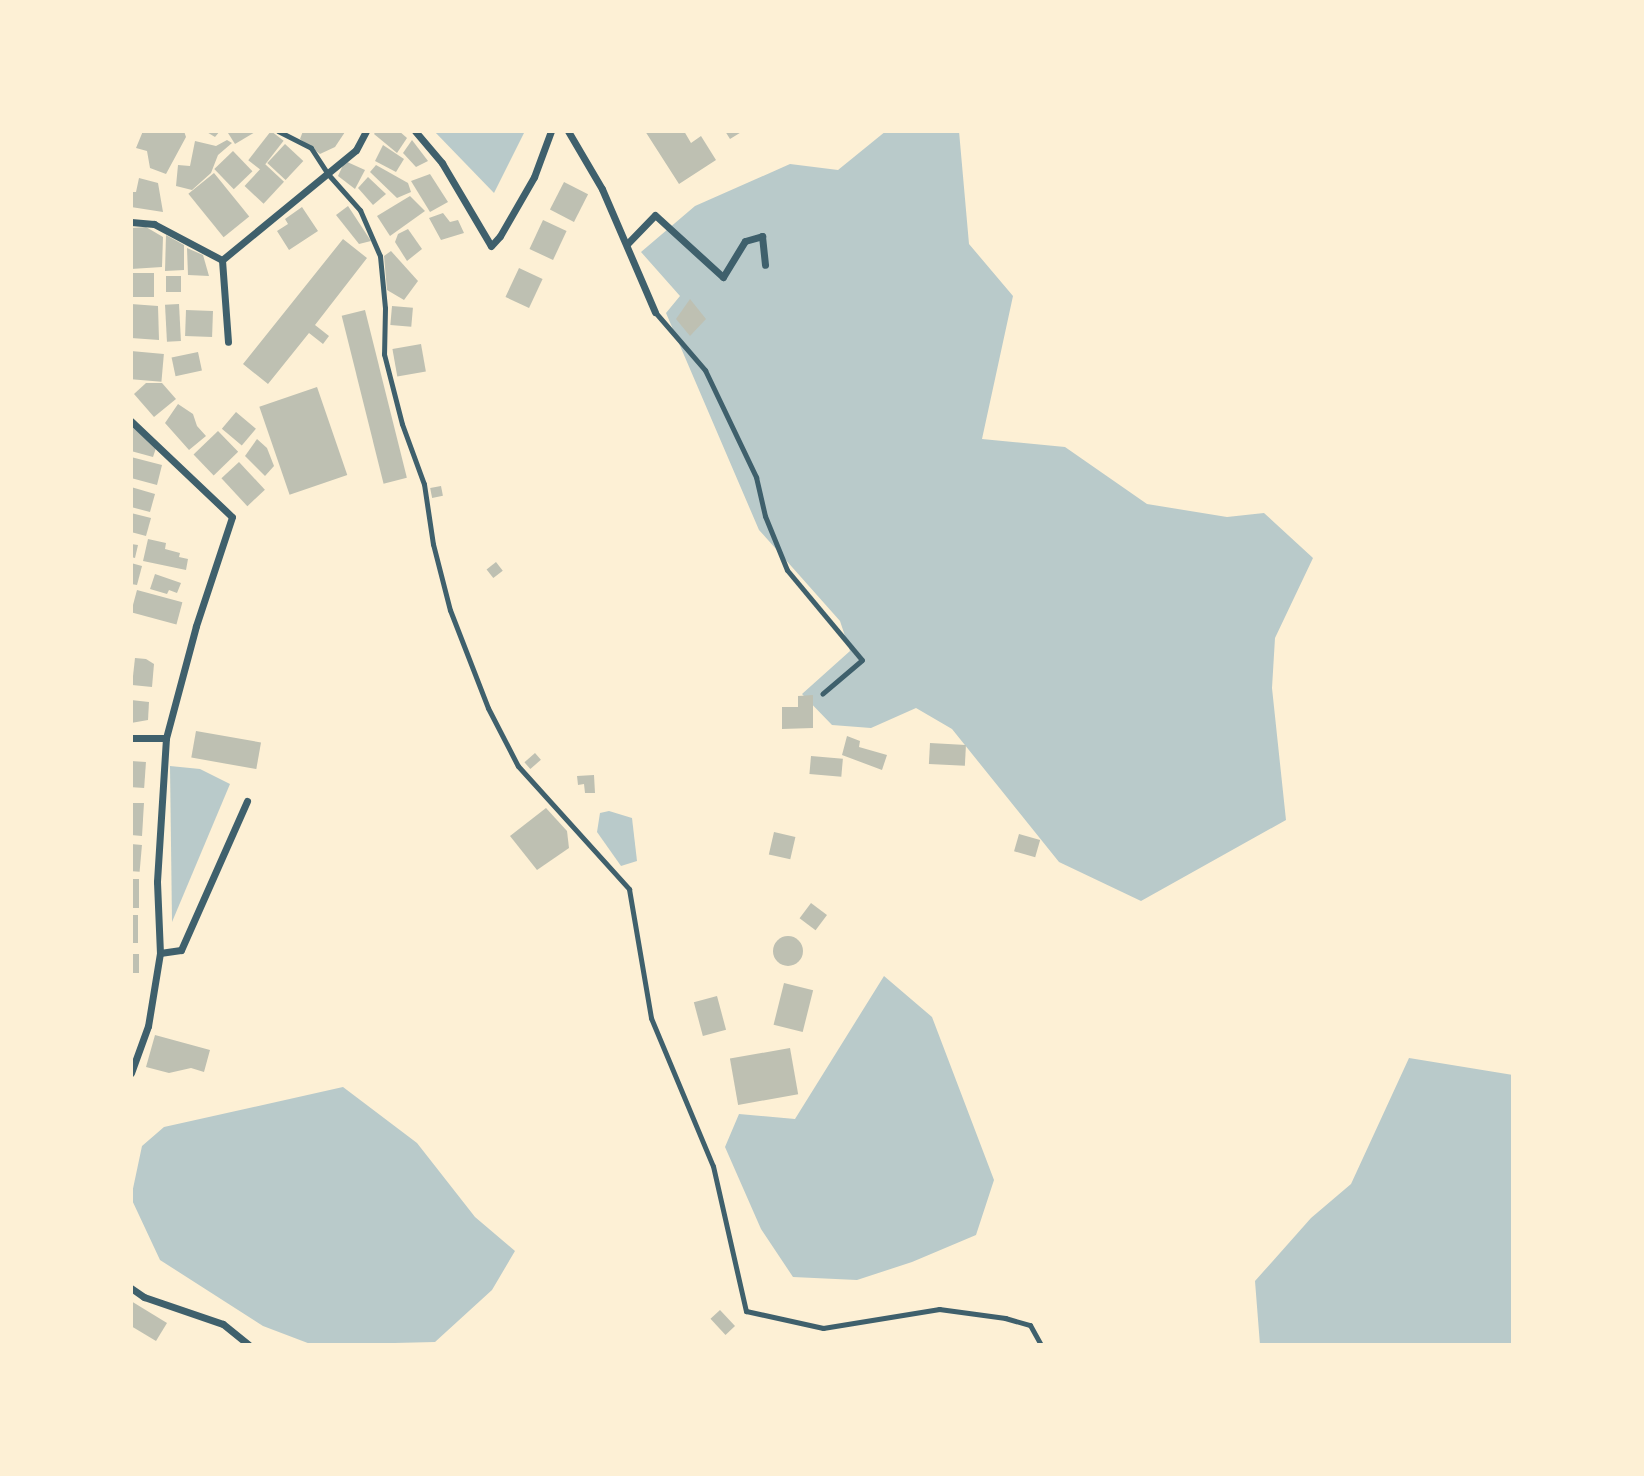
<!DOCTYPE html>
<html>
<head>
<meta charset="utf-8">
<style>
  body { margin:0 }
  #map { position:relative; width:1644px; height:1476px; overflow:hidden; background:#fdf0d5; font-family:"PT Sans Narrow",sans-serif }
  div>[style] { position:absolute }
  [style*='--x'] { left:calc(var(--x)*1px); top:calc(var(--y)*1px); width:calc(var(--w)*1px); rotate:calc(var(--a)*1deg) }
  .green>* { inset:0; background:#b9caca }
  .building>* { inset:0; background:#bec0b2; transform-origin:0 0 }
  .round { border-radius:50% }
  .service>* { height:5px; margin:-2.5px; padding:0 2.5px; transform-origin:2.5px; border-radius:2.5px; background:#3f606c }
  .minor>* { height:7px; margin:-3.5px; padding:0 3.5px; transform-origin:3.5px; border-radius:3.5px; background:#3f606c }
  span { translate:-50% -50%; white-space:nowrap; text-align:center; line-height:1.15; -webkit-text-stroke:7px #fdf0d5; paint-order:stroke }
  .frame { position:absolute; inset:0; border:133px solid #fdf0d5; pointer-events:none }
</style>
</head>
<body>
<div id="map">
  <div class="green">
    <div style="clip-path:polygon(434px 131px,525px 131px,494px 193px)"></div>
    <div style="clip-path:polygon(886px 131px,959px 131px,969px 244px,1013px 296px,982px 439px,1065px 447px,1147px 504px,1227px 517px,1264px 513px,1313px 558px,1275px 638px,1272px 688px,1286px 820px,1141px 901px,1059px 862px,952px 729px,916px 708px,871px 728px,832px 725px,802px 694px,850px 651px,840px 621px,759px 530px,666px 313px,680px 296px,641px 252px,695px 206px,790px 164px,838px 170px)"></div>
    <div style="clip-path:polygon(170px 766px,200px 769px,230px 784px,172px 922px)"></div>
    <div style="clip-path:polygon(609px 811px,632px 818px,637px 861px,621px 866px,597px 832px,600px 813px)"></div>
    <div style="clip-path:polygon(884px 976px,932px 1017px,994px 1180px,976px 1235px,912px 1262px,857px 1280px,793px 1277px,761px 1229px,725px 1147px,739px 1114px,795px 1119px)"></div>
    <div style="clip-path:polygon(1409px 1058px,1513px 1075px,1513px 1345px,1260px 1345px,1255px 1281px,1311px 1218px,1351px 1184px)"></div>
    <div style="clip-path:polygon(343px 1087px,417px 1143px,475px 1217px,515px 1251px,492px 1290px,435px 1342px,313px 1345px,263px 1326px,160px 1260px,131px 1198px,142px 1146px,164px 1127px)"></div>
  </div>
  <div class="building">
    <div style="clip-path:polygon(143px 131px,184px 131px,186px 137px,166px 174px,150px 168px,147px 151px,136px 148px)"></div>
    <div style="clip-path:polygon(205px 131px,220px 131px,215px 137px)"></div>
    <div style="clip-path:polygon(230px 131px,257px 131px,235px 144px,228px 133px)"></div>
    <div style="left:271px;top:131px;width:16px;height:37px;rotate:38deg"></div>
    <div style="clip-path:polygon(303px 131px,342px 131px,345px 132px,335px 147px,320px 154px,300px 139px)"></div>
    <div style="clip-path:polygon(376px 131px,399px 131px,407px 138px,397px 153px,374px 134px)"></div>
    <div style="clip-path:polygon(645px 131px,684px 131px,691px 143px,701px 136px,716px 160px,679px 184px)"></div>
    <div style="clip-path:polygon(725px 131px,743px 131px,730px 139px)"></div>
    <div style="clip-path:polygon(227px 140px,232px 143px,218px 155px,211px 173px,192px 190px,176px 186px,178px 165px,190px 166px,195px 141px,216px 146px)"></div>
    <div style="clip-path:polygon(412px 140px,428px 161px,416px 167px,403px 153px)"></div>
    <div style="left:285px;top:144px;width:25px;height:26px;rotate:43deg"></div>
    <div style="clip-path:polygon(383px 145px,404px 159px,396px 172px,375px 161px)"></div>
    <div style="left:233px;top:151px;width:28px;height:26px;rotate:46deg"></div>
    <div style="clip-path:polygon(345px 161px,365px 170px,355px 189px,338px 176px)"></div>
    <div style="left:265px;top:164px;width:26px;height:30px;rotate:43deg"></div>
    <div style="clip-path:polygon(376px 165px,408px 183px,411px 192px,397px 198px,370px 172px)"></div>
    <div style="left:214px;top:173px;width:56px;height:33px;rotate:51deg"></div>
    <div style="clip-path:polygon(430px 174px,448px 202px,430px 212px,411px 181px)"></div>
    <div style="clip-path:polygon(368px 177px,386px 194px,373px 205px,358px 188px)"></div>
    <div style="clip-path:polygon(139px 178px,158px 183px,163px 212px,131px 207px,131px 192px,136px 192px)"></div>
    <div style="left:564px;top:182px;width:27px;height:31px;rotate:27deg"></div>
    <div style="clip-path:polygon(410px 196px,425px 211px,390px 236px,377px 216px)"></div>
    <div style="clip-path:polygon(348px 206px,371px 241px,359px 244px,336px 215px)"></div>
    <div style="clip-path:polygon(302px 207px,318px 231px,289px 250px,277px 231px,288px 224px,285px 219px)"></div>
    <div style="clip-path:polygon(443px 213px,450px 222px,458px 220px,464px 233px,441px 240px,429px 218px)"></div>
    <div style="left:543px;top:220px;width:26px;height:32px;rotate:25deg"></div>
    <div style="clip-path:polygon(146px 227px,163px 237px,162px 267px,131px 269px,131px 228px)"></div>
    <div style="clip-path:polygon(408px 229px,422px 249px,407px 261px,395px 242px,398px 234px)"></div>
    <div style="clip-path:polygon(166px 235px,184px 245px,184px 270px,165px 271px)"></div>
    <div style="clip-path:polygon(343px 239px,367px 258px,315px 325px,329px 336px,323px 344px,309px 333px,268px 384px,243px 364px)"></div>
    <div style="clip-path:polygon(187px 248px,203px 255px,209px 276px,188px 275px)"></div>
    <div style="clip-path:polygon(391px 251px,418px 281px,404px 300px,387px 290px,384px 256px)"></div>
    <div style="left:519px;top:268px;width:26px;height:32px;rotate:25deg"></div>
    <div style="left:154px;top:273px;width:24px;height:23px;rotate:90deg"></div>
    <div style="left:166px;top:276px;width:15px;height:16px"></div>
    <div style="clip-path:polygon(690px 299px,706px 319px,690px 336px,676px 319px)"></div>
    <div style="clip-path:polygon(131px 304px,158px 306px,159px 340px,131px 338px)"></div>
    <div style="left:179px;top:304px;width:37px;height:14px;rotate:87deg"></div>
    <div style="left:392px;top:306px;width:21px;height:19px;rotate:5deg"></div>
    <div style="left:186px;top:310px;width:27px;height:26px;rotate:2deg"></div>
    <div style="left:365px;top:310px;width:173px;height:24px;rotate:76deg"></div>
    <div style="left:421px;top:344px;width:28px;height:29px;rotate:80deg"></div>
    <div style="left:131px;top:351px;width:33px;height:28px;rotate:5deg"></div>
    <div style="left:198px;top:352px;width:19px;height:27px;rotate:78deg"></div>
    <div style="clip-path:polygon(146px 383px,162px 383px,176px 399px,154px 417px,134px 394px)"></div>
    <div style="left:317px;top:387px;width:93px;height:61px;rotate:71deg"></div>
    <div style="clip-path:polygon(178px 404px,193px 414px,197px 426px,206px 436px,189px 450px,165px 423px)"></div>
    <div style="left:236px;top:412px;width:26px;height:22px;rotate:40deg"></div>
    <div style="clip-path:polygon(131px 426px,156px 448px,153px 457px,131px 451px)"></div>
    <div style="left:218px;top:431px;width:29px;height:34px;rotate:46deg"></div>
    <div style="clip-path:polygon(257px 439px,267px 448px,274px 466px,265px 476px,245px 456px)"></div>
    <div style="clip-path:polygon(131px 457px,162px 465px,157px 485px,131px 478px)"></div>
    <div style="left:239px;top:462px;width:38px;height:24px;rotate:47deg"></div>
    <div style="left:441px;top:486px;width:10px;height:11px;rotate:79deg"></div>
    <div style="clip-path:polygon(131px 487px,155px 494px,150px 512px,131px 507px)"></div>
    <div style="clip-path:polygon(131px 513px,151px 518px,146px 536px,131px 532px)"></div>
    <div style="clip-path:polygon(148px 539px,166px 543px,165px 549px,180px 553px,179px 557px,188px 559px,186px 570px,143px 561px)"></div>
    <div style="clip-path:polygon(131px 544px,138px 545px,135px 558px,131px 557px)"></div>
    <div style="left:496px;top:562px;width:11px;height:12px;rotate:52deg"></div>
    <div style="clip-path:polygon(131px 563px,142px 566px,137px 585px,131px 584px)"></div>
    <div style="clip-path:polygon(155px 574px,181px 583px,177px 593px,169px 590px,167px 594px,150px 589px)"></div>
    <div style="left:137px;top:590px;width:47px;height:23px;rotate:15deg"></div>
    <div style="clip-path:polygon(135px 658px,146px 659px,154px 664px,152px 687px,132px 685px)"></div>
    <div style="clip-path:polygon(813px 695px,813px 728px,782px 729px,782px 707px,798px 707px,798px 696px)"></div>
    <div style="clip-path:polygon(131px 700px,149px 702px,148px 720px,131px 723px)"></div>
    <div style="left:196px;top:731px;width:66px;height:27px;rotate:10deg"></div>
    <div style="clip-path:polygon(847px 736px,860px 741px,859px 747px,887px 755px,882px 770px,842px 755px)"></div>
    <div style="left:930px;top:743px;width:36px;height:21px;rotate:3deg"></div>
    <div style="left:535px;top:753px;width:9px;height:14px;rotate:49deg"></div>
    <div style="left:811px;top:756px;width:32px;height:18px;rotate:5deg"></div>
    <div style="left:131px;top:761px;width:15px;height:26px;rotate:4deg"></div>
    <div style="clip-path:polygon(594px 775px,595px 793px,585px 793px,584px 784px,578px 785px,577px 776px)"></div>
    <div style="clip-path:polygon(131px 803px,144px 803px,142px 836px,131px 835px)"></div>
    <div style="clip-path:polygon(546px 808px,567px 831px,569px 848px,537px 870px,510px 836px)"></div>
    <div style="left:774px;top:832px;width:22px;height:23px;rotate:13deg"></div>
    <div style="left:1019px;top:834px;width:22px;height:18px;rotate:16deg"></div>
    <div style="left:131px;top:844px;width:11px;height:27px;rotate:5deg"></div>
    <div style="left:131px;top:879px;width:8px;height:29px"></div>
    <div style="left:811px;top:903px;width:20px;height:19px;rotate:37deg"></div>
    <div style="left:131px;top:915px;width:7px;height:28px"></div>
    <div class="round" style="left:773px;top:936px;width:30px;height:30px"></div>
    <div style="left:131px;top:954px;width:8px;height:19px"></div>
    <div style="left:784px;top:983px;width:30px;height:43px;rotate:14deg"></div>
    <div style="left:717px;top:996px;width:35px;height:24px;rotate:75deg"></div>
    <div style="clip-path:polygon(155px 1035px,210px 1050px,204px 1072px,191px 1068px,169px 1073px,146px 1067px)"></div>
    <div style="left:790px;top:1048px;width:47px;height:61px;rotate:80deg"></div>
    <div style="clip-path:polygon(131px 1301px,167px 1323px,156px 1341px,131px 1326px)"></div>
    <div style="left:720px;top:1310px;width:22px;height:13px;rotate:47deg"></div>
  </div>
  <div class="service">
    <div style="--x:278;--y:131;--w:37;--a:27"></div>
    <div style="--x:311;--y:148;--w:30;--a:57"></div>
    <div style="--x:327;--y:173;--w:50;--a:48.3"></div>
    <div style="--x:360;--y:210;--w:50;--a:66.5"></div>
    <div style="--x:380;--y:256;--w:52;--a:84.5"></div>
    <div style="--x:385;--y:308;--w:46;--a:91.2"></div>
    <div style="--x:384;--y:354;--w:72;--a:75.6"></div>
    <div style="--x:402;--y:424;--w:64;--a:69.9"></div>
    <div style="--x:424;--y:484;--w:61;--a:81.5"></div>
    <div style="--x:433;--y:544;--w:68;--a:75.6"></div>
    <div style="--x:450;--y:610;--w:105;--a:68.8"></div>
    <div style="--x:488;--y:708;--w:65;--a:62.7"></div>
    <div style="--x:518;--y:766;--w:166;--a:47.9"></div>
    <div style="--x:629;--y:889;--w:131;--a:80.3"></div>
    <div style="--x:651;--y:1018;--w:160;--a:67.3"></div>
    <div style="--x:713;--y:1166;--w:149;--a:77.2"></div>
    <div style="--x:746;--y:1311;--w:79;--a:12.4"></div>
    <div style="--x:823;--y:1328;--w:118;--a:-9.3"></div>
    <div style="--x:939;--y:1309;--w:67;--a:7.8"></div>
    <div style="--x:1005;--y:1318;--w:26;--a:16"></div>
    <div style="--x:1030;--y:1325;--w:23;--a:61"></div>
    <div style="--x:655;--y:312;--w:77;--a:49.2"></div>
    <div style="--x:705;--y:370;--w:119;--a:64.5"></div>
    <div style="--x:756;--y:477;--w:40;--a:77"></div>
    <div style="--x:765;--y:516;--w:58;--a:67.8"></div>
    <div style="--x:787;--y:570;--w:117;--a:50.2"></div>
    <div style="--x:862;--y:660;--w:52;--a:139.6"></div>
  </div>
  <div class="minor">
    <div style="--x:415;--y:131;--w:42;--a:49.8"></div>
    <div style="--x:442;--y:163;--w:96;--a:59.4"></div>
    <div style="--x:491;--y:246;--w:13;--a:-48"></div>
    <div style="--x:500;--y:236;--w:68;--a:-60"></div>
    <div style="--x:534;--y:177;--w:49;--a:-69.7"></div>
    <div style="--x:568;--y:131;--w:67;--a:59.6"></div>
    <div style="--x:602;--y:189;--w:134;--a:66.7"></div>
    <div style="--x:131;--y:222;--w:23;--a:5"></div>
    <div style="--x:154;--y:224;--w:77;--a:27.9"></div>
    <div style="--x:222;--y:260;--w:82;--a:85.8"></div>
    <div style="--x:627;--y:244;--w:40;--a:-46"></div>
    <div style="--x:655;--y:215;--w:92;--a:42.4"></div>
    <div style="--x:723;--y:277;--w:42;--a:-58.6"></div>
    <div style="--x:745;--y:241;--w:18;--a:-16"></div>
    <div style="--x:762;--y:236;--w:29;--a:84"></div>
    <div style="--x:222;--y:260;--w:173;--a:-39.4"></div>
    <div style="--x:356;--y:150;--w:21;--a:-62"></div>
    <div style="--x:131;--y:421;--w:139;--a:43.5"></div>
    <div style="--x:232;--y:517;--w:115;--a:108.3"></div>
    <div style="--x:196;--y:626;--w:116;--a:105"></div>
    <div style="--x:166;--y:738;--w:144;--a:93.6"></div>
    <div style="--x:157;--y:882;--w:71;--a:87.6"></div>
    <div style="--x:160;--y:953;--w:74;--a:99.3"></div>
    <div style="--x:148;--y:1026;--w:50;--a:109.9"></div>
    <div style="--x:131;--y:738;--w:35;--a:0"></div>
    <div style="--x:160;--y:953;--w:21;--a:-8"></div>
    <div style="--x:181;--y:950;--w:163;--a:-66.1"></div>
    <div style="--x:131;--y:1288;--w:16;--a:35"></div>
    <div style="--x:144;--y:1297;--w:83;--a:18.9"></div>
    <div style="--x:223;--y:1324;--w:33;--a:39"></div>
  </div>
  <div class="frame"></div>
</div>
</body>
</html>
